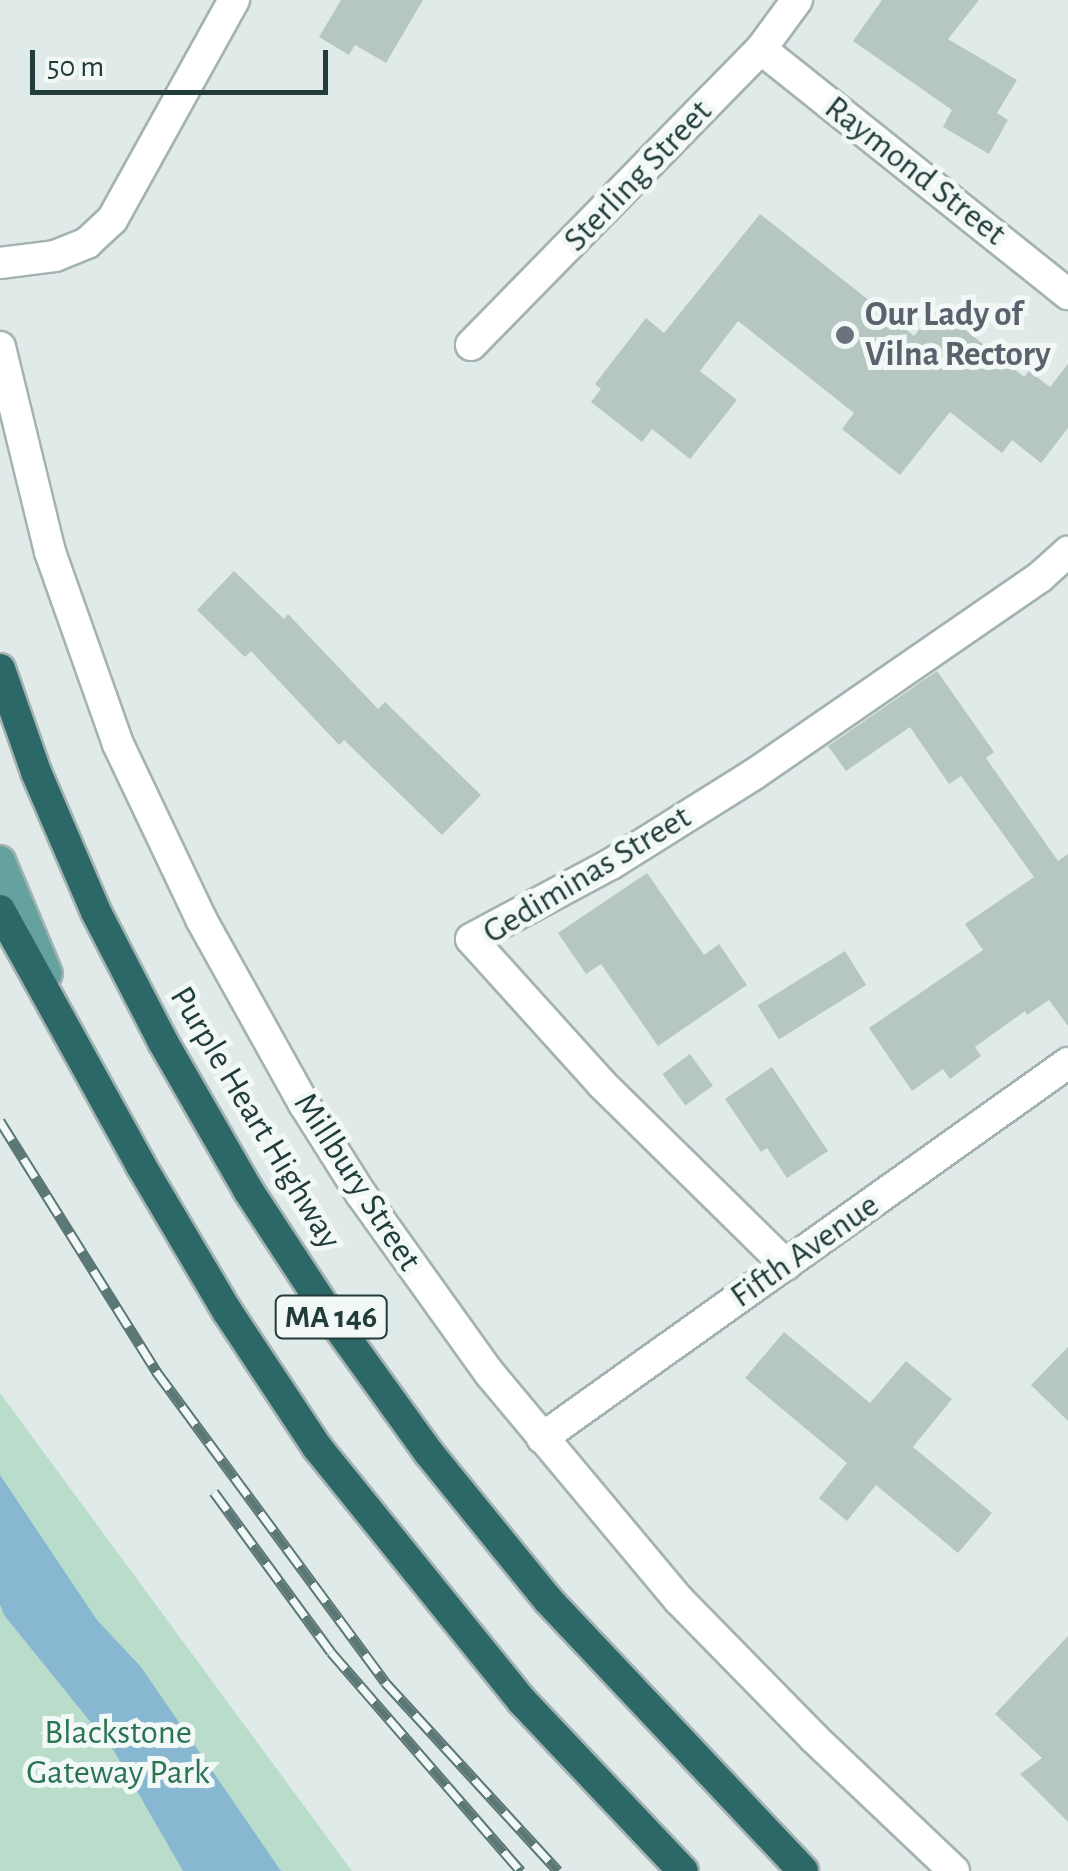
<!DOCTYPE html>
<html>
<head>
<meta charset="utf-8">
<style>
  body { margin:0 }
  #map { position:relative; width:1068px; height:1871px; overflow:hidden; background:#e0ebe9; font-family:"Alegreya Sans",sans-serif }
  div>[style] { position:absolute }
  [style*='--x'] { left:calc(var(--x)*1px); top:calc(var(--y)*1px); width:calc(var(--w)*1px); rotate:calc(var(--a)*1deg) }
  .green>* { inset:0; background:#b9ddca }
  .water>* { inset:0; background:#88b7d1 }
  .building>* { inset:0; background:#b6c6c2; transform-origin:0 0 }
  .roads { filter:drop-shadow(2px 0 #a3b3b1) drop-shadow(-2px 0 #a3b3b1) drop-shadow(0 2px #a3b3b1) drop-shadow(0 -2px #a3b3b1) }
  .street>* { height:30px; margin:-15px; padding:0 15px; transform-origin:15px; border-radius:15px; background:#fff }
  .secondary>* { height:30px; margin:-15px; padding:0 15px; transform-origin:15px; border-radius:15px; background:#fff }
  .primary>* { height:30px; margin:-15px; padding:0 15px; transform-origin:15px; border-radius:15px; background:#65a19e }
  .highway>* { height:30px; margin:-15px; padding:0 15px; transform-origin:15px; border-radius:15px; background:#2d6868 }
  .rail>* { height:11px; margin-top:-5.5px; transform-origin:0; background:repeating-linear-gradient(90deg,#f1f8f6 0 22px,#5b7876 0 44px); box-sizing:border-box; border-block:2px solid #5b7876 }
  .dots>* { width:28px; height:28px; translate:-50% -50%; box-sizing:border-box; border:5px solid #f1f8f6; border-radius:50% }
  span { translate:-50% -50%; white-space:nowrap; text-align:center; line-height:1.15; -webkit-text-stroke:10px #f1f8f6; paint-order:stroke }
  .shield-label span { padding:2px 8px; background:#f1f8f6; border:2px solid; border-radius:8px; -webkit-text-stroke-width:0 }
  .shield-label { font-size:32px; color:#213c3a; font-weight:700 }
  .street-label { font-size:35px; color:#213c3a }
  .worship-label { font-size:35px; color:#5b616d; font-weight:700 }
  .left { translate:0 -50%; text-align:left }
  .park-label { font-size:35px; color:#2b7355 }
  .scale { position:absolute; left:30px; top:50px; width:298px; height:45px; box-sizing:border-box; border:5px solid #213c3a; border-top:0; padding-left:12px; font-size:30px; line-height:35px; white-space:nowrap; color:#213c3a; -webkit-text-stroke:8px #f1f8f6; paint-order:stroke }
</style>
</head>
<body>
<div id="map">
  <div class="green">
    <div style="clip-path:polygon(0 1393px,352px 1871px,0 1871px)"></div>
  </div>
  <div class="water">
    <div style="clip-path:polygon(0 1475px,97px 1620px,141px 1667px,281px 1871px,183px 1871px,114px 1751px,4px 1615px,0 1604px)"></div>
  </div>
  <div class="building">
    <div style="clip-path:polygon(341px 0,423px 0,386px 63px,355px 45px,349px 55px,319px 37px)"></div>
    <div style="clip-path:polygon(882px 0,979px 0,948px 39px,1017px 80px,997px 113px,1008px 120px,989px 154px,943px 127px,952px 110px,853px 41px)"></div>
    <div style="clip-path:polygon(760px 214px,914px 336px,937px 307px,1024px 377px,1029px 371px,1050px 387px,1068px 364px,1068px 428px,1041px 463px,1012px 440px,1002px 453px,950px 412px,900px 475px,842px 429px,854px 413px,738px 321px,700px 371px,737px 400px,690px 459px,652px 429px,642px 442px,591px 402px,601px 389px,595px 384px,646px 318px,664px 333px)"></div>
    <div style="clip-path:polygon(234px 571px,284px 619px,288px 614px,378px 709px,385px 702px,481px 795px,442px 835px,344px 740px,339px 745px,251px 651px,245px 657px,197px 610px)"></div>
    <div style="clip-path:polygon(937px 671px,994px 752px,986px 758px,1058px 861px,1068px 854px,1068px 1026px,1049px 1000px,1027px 1015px,1025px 1011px,975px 1047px,981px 1056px,950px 1079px,943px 1069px,912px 1091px,869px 1028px,983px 950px,965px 924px,1034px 877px,961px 776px,949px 784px,910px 727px,846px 771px,828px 746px)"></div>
    <div style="clip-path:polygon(647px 873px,704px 955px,719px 944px,747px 985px,658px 1046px,601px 964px,586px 974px,558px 933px)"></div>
    <div style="left:845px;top:951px;width:40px;height:103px;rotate:58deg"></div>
    <div style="left:690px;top:1054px;width:39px;height:34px;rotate:54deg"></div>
    <div style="clip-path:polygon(772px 1067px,828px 1151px,787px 1178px,767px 1148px,761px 1152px,725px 1099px)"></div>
    <div style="clip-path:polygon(784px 1332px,870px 1403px,906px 1361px,952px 1399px,913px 1447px,992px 1513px,958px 1553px,876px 1485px,847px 1521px,819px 1498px,847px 1463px,745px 1378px)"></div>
    <div style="clip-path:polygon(1068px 1347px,1068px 1421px,1031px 1385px)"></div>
    <div style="clip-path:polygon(1068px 1636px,1068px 1822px,1020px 1774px,1042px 1758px,995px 1714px)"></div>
  </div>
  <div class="roads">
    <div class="street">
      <div style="--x:761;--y:49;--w:393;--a:38.6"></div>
      <div style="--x:0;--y:263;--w:55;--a:-7.3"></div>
      <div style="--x:55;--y:256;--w:35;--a:-22"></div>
      <div style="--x:87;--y:243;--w:34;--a:-43"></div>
      <div style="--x:112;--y:220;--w:252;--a:-61"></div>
      <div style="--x:471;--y:345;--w:414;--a:-45.6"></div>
      <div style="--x:761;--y:49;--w:61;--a:-53.7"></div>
      <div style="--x:786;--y:1265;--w:258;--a:-135.5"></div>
      <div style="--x:602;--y:1084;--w:195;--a:-132.1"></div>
      <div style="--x:471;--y:939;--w:159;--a:-28.2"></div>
      <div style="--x:611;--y:864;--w:168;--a:-32.1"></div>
      <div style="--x:753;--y:775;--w:349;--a:-34.6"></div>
      <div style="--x:1040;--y:577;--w:38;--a:-42"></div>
      <div style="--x:542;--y:1438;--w:646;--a:-35.49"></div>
    </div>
    <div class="secondary">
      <div style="--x:0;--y:347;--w:211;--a:76.3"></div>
      <div style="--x:50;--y:552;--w:204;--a:70.5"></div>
      <div style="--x:118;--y:744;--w:194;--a:64.6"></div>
      <div style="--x:201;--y:919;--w:212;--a:60.9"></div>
      <div style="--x:304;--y:1104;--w:107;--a:57.7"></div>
      <div style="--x:361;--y:1194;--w:221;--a:54.4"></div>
      <div style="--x:490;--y:1374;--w:295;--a:50.1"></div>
      <div style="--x:679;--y:1600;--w:193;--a:45.6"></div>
      <div style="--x:814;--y:1738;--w:193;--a:43.5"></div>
    </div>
    <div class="primary">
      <div style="--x:0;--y:861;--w:122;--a:67.4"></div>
    </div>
    <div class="highway">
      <div style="--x:0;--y:669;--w:109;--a:70.7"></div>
      <div style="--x:36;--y:772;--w:152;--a:66.8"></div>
      <div style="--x:96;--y:912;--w:146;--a:62.7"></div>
      <div style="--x:163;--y:1042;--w:171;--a:60.1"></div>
      <div style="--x:248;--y:1190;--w:155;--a:56.8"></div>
      <div style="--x:333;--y:1320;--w:164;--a:54.2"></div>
      <div style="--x:429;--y:1453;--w:189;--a:51"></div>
      <div style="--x:548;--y:1600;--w:372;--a:46.7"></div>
      <div style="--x:0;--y:910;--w:290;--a:61.1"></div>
      <div style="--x:140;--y:1164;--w:171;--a:59.4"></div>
      <div style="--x:227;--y:1311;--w:163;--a:56.5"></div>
      <div style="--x:317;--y:1447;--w:326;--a:51.1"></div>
      <div style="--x:522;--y:1701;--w:234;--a:46.6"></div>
    </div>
  </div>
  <div class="rail">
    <div style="--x:0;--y:1121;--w:295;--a:58"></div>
    <div style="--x:156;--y:1371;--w:386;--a:53.6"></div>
    <div style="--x:385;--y:1682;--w:256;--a:47.5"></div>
    <div style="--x:214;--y:1492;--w:198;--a:53.8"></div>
    <div style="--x:331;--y:1652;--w:290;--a:49.1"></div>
  </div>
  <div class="dots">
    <div style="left:845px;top:335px;background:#6b7280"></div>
  </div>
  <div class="shield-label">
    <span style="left:331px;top:1317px">MA 146</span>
  </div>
  <div class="street-label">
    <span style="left:915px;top:171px;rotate:38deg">Raymond Street</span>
    <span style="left:638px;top:176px;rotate:-46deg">Sterling Street</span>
    <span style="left:587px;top:875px;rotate:-31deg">Gediminas Street</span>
    <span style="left:255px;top:1118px;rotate:59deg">Purple Heart Highway</span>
    <span style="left:357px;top:1182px;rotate:57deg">Millbury Street</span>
    <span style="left:805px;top:1251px;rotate:-35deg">Fifth Avenue</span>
  </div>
  <div class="worship-label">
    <span class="left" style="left:865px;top:335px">Our Lady of<br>Vilna Rectory</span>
  </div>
  <div class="park-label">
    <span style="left:118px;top:1753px">Blackstone<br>Gateway Park</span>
  </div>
  <div class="scale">50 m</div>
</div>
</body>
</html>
